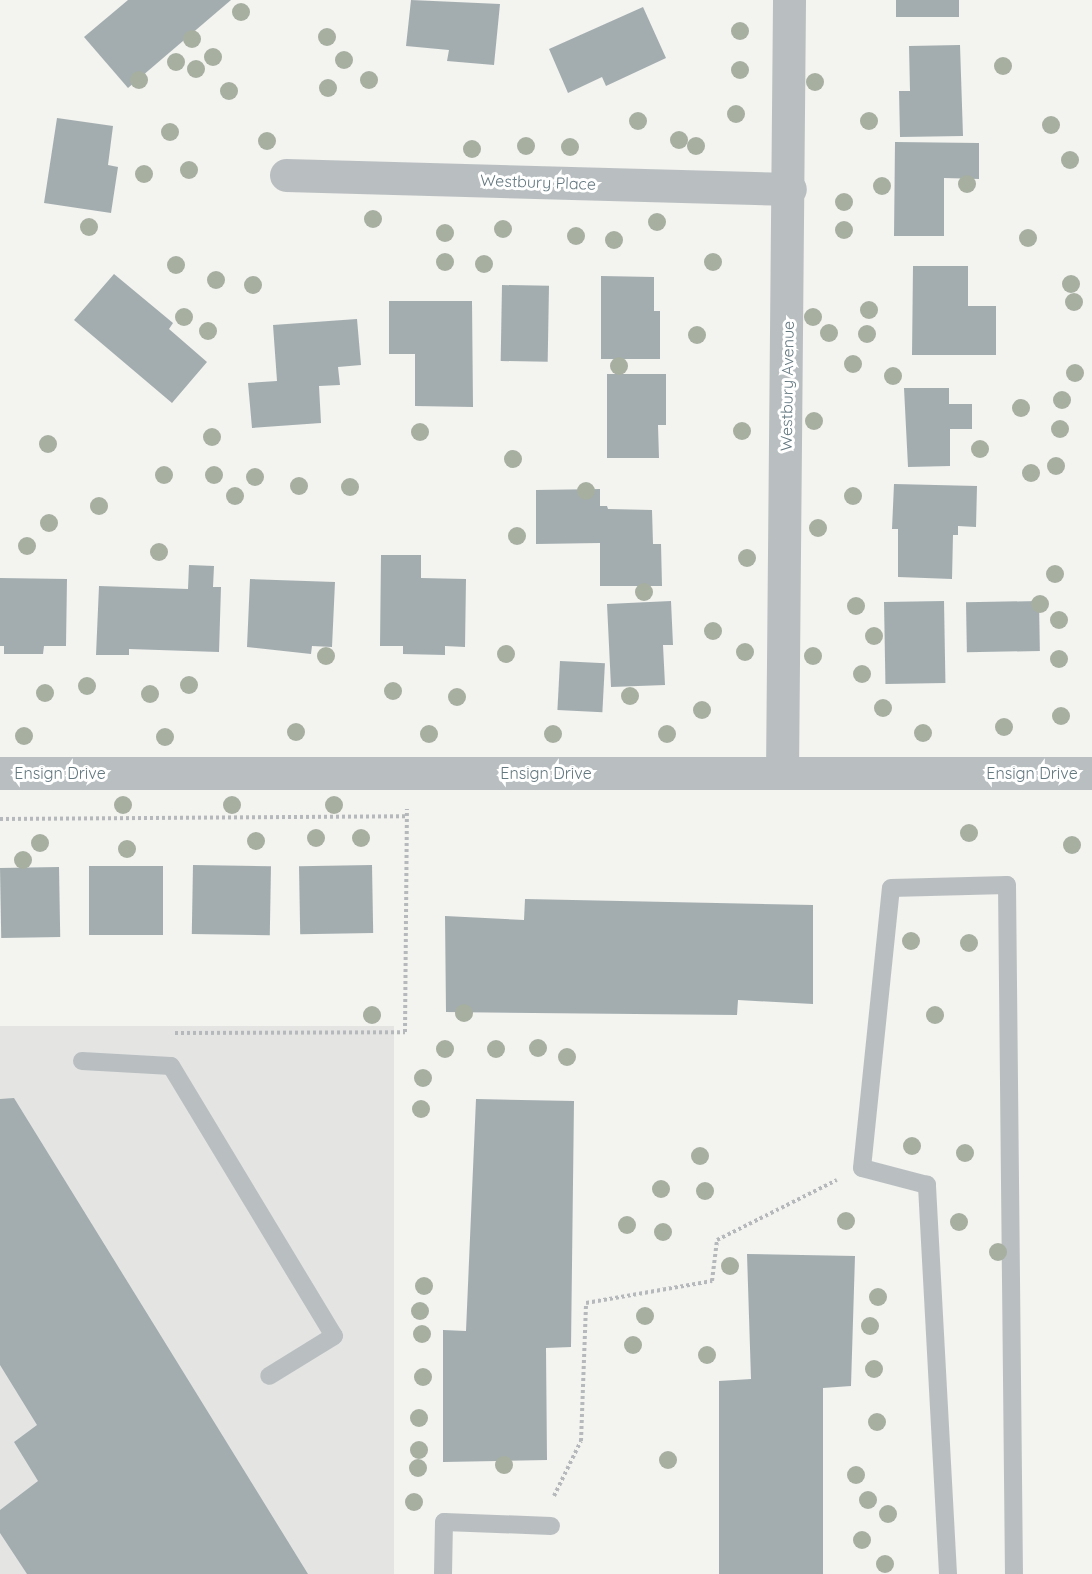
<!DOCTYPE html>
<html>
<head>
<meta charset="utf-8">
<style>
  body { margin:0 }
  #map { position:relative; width:1092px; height:1574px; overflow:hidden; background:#f3f3ef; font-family:Quicksand,sans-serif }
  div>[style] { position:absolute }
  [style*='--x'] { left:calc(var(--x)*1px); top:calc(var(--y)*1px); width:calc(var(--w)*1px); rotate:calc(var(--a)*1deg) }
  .built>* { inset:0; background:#e4e4e3; transform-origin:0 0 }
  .building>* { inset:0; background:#a3adb0; transform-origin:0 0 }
  .path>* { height:4px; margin-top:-2px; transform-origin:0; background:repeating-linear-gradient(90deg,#b6b9bb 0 3px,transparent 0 6px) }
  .lane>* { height:18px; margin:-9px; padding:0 9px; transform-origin:9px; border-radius:9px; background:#b9bfc1 }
  .street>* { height:33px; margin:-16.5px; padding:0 16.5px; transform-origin:16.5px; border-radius:16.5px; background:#b9bfc1 }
  .trees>* { width:18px; height:18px; margin:-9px; border-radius:50%; background:#a7afa1 }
  span { translate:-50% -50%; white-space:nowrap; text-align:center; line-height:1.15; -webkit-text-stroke:6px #fff; paint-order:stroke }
  .street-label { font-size:16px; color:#63777f }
</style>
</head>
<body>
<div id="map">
  <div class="built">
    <div style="left:394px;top:1026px;width:548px;height:394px;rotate:90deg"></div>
  </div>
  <div class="building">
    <div style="clip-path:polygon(128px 0,231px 0,128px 88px,84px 37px)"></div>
    <div style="clip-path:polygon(411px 0,500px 4px,494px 65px,447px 61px,449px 50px,406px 46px)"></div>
    <div style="left:896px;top:0;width:63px;height:17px"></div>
    <div style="clip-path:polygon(643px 7px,666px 58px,606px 86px,602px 77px,568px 93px,549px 49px)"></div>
    <div style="clip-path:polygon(960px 45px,963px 136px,900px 137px,899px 91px,910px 91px,909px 46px)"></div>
    <div style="clip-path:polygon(57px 118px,113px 126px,108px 165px,118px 167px,111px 213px,44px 203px)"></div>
    <div style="clip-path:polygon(895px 142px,979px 143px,979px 179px,944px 178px,944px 236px,894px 236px)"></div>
    <div style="clip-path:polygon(913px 266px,968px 266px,968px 306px,996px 306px,996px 355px,912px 355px)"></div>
    <div style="clip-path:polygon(114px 274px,173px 323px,169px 329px,207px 362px,172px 403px,74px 320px)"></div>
    <div style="clip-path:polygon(601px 276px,654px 277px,654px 311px,660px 311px,660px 359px,601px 359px)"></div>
    <div style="left:502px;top:285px;width:47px;height:76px;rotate:1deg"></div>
    <div style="clip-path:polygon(389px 301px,472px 301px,473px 407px,415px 406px,415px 354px,389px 354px)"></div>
    <div style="clip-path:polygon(357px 319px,361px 365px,338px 367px,340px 385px,319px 386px,321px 423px,252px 428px,248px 383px,277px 381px,273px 325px)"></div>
    <div style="clip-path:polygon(607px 374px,666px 374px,666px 425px,658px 425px,659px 458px,607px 458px)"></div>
    <div style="clip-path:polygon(904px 388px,949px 388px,949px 404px,972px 404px,972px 429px,950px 429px,950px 466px,908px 467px)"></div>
    <div style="clip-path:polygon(894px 484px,977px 486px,976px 527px,958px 526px,958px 535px,953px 535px,952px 579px,898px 577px,898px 529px,892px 529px)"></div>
    <div style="clip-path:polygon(600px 489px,600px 506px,607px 506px,608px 509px,652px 510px,653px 544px,661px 544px,662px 586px,600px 586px,600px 543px,536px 544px,536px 490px)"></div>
    <div style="clip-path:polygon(381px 555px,421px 555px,421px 578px,466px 579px,465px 647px,445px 646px,445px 655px,403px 654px,403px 646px,380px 646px)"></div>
    <div style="clip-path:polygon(189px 565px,214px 566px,213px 587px,221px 587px,219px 652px,129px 649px,129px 655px,96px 655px,99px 586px,188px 589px)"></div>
    <div style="clip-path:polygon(0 578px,67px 579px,66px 646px,44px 646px,43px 654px,4px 654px,4px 646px,0 646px)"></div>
    <div style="clip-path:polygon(250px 579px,335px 582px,332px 647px,312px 646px,311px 654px,247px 647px)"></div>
    <div style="clip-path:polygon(671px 601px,673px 645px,663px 645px,665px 685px,611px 687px,607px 604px)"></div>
    <div style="left:944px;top:601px;width:82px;height:60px;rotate:89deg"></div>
    <div style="left:1039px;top:601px;width:50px;height:73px;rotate:89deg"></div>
    <div style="left:560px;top:661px;width:45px;height:49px;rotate:3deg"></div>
    <div style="left:193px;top:865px;width:78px;height:69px;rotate:1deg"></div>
    <div style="left:372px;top:865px;width:68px;height:73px;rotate:89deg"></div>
    <div style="left:89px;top:866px;width:74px;height:69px"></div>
    <div style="left:59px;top:867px;width:70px;height:59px;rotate:89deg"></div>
    <div style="clip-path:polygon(525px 899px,813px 905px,813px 1004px,738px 1000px,737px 1015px,446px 1012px,445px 916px,524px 920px)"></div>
    <div style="clip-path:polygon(14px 1098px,308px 1574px,27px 1574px,0 1533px,0 1510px,38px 1481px,14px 1442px,37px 1425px,0 1365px,0 1099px)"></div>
    <div style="clip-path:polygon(476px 1099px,574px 1101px,571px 1347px,546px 1348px,547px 1460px,443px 1462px,443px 1330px,466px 1331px)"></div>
    <div style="clip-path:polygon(747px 1254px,855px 1256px,851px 1386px,823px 1388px,823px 1574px,719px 1574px,719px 1381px,751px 1379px)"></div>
  </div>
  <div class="path">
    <div style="--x:0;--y:819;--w:407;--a:-0.4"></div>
    <div style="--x:175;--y:1033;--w:230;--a:-0.2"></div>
    <div style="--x:405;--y:1032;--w:223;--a:-89.5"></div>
    <div style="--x:554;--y:1496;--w:61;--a:-63.9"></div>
    <div style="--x:581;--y:1441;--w:138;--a:-87.9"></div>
    <div style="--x:586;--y:1303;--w:128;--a:-9.9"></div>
    <div style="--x:712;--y:1281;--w:41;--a:-83"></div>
    <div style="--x:717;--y:1240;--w:134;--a:-26.6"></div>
  </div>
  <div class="lane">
    <div style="--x:82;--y:1061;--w:89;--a:3.2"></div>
    <div style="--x:171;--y:1066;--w:315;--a:58.9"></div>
    <div style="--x:334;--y:1336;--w:76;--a:148.4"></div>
    <div style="--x:443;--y:1574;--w:52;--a:-88.9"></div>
    <div style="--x:444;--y:1522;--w:107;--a:2.1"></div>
    <div style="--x:948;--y:1574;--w:390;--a:-93.1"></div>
    <div style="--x:927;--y:1185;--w:67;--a:-165.3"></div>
    <div style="--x:862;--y:1168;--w:281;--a:-84.1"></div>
    <div style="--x:891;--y:888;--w:116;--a:-1.5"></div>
    <div style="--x:1007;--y:885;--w:689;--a:89.42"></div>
  </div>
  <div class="street">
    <div style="--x:286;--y:175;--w:504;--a:1.59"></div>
    <div style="--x:0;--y:773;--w:1092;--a:0"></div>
    <div style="--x:782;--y:773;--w:773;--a:-89.48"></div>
  </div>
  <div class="trees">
    <div style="left:241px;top:12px"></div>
    <div style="left:740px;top:31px"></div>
    <div style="left:327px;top:37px"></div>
    <div style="left:192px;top:39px"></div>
    <div style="left:213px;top:57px"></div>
    <div style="left:344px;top:60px"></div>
    <div style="left:176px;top:62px"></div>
    <div style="left:1003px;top:66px"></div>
    <div style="left:196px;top:69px"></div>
    <div style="left:740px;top:70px"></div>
    <div style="left:139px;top:80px"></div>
    <div style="left:369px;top:80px"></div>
    <div style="left:815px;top:82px"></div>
    <div style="left:328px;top:88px"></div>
    <div style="left:229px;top:91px"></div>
    <div style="left:736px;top:114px"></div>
    <div style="left:638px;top:121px"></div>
    <div style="left:869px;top:121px"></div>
    <div style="left:1051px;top:125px"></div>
    <div style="left:170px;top:132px"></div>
    <div style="left:679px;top:140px"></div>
    <div style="left:267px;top:141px"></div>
    <div style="left:526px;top:146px"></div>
    <div style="left:696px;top:146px"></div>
    <div style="left:570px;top:147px"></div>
    <div style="left:472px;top:149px"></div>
    <div style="left:1070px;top:160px"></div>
    <div style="left:189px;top:170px"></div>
    <div style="left:144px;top:174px"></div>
    <div style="left:967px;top:184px"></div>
    <div style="left:882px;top:186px"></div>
    <div style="left:844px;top:202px"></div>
    <div style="left:373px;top:219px"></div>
    <div style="left:657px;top:222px"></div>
    <div style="left:89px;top:227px"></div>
    <div style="left:503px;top:229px"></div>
    <div style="left:844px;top:230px"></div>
    <div style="left:445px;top:233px"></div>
    <div style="left:576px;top:236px"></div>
    <div style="left:1028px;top:238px"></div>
    <div style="left:614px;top:240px"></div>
    <div style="left:445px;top:262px"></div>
    <div style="left:713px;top:262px"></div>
    <div style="left:484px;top:264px"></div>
    <div style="left:176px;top:265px"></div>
    <div style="left:216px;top:280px"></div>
    <div style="left:1071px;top:284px"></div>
    <div style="left:253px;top:285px"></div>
    <div style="left:1074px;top:302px"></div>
    <div style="left:869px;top:310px"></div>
    <div style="left:184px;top:317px"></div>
    <div style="left:813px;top:317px"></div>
    <div style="left:208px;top:331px"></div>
    <div style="left:829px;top:333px"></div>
    <div style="left:867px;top:334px"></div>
    <div style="left:697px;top:335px"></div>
    <div style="left:853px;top:364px"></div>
    <div style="left:619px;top:366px"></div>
    <div style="left:1075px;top:373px"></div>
    <div style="left:893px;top:376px"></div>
    <div style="left:1062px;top:400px"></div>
    <div style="left:1021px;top:408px"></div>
    <div style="left:814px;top:421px"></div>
    <div style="left:1060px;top:429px"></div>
    <div style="left:742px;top:431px"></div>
    <div style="left:420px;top:432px"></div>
    <div style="left:212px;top:437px"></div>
    <div style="left:48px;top:444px"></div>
    <div style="left:980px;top:449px"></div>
    <div style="left:513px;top:459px"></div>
    <div style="left:1056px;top:466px"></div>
    <div style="left:1031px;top:473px"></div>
    <div style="left:164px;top:475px"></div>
    <div style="left:214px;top:475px"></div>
    <div style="left:255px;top:477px"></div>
    <div style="left:299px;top:486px"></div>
    <div style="left:350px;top:487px"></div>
    <div style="left:586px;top:491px"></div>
    <div style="left:235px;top:496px"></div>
    <div style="left:853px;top:496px"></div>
    <div style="left:99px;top:506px"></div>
    <div style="left:49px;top:523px"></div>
    <div style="left:818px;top:528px"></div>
    <div style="left:517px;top:536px"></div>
    <div style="left:27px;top:546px"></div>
    <div style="left:159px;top:552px"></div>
    <div style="left:747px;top:558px"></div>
    <div style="left:1055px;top:574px"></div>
    <div style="left:644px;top:592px"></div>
    <div style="left:1040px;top:604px"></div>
    <div style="left:856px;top:606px"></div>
    <div style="left:1059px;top:620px"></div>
    <div style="left:713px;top:631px"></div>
    <div style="left:874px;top:636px"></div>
    <div style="left:745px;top:652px"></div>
    <div style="left:506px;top:654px"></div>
    <div style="left:326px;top:656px"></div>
    <div style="left:813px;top:656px"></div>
    <div style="left:1059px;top:659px"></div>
    <div style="left:862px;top:674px"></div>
    <div style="left:189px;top:685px"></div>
    <div style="left:87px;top:686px"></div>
    <div style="left:393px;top:691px"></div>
    <div style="left:45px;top:693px"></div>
    <div style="left:150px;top:694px"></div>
    <div style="left:630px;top:696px"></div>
    <div style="left:457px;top:697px"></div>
    <div style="left:883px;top:708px"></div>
    <div style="left:702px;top:710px"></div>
    <div style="left:1061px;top:716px"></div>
    <div style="left:1004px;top:727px"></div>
    <div style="left:296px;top:732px"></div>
    <div style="left:923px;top:733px"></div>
    <div style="left:429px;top:734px"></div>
    <div style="left:553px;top:734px"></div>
    <div style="left:667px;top:734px"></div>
    <div style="left:24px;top:736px"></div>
    <div style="left:165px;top:737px"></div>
    <div style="left:123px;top:805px"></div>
    <div style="left:232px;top:805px"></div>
    <div style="left:334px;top:805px"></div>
    <div style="left:969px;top:833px"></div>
    <div style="left:316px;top:838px"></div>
    <div style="left:361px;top:838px"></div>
    <div style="left:256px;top:841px"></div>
    <div style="left:40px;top:843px"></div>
    <div style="left:1072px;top:845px"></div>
    <div style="left:127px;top:849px"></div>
    <div style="left:23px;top:860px"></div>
    <div style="left:911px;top:941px"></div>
    <div style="left:969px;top:943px"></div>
    <div style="left:464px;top:1013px"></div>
    <div style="left:372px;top:1015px"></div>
    <div style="left:935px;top:1015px"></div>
    <div style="left:538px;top:1048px"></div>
    <div style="left:445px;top:1049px"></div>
    <div style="left:496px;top:1049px"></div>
    <div style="left:567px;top:1057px"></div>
    <div style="left:423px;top:1078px"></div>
    <div style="left:421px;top:1109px"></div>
    <div style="left:912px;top:1146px"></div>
    <div style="left:965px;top:1153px"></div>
    <div style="left:700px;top:1156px"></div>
    <div style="left:661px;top:1189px"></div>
    <div style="left:705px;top:1191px"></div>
    <div style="left:846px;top:1221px"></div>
    <div style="left:959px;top:1222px"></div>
    <div style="left:627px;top:1225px"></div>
    <div style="left:663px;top:1232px"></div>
    <div style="left:998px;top:1252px"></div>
    <div style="left:730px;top:1266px"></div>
    <div style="left:424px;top:1286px"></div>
    <div style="left:878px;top:1297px"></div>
    <div style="left:420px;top:1311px"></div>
    <div style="left:645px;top:1316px"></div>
    <div style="left:870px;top:1326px"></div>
    <div style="left:422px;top:1334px"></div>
    <div style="left:633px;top:1345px"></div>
    <div style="left:707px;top:1355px"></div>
    <div style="left:874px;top:1369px"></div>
    <div style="left:423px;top:1377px"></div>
    <div style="left:419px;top:1418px"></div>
    <div style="left:877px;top:1422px"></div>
    <div style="left:419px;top:1450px"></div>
    <div style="left:668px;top:1460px"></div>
    <div style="left:504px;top:1465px"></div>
    <div style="left:418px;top:1468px"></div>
    <div style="left:856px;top:1475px"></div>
    <div style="left:868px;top:1500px"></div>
    <div style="left:414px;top:1502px"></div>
    <div style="left:888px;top:1514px"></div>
    <div style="left:862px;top:1540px"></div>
    <div style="left:885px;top:1564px"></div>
  </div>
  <div class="street-label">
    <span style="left:538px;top:182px;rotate:2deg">Westbury Place</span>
    <span style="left:787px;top:386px;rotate:-89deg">Westbury Avenue</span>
    <span style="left:60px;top:773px">Ensign Drive</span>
    <span style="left:546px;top:773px">Ensign Drive</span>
    <span style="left:1032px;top:773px">Ensign Drive</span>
  </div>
</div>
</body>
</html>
